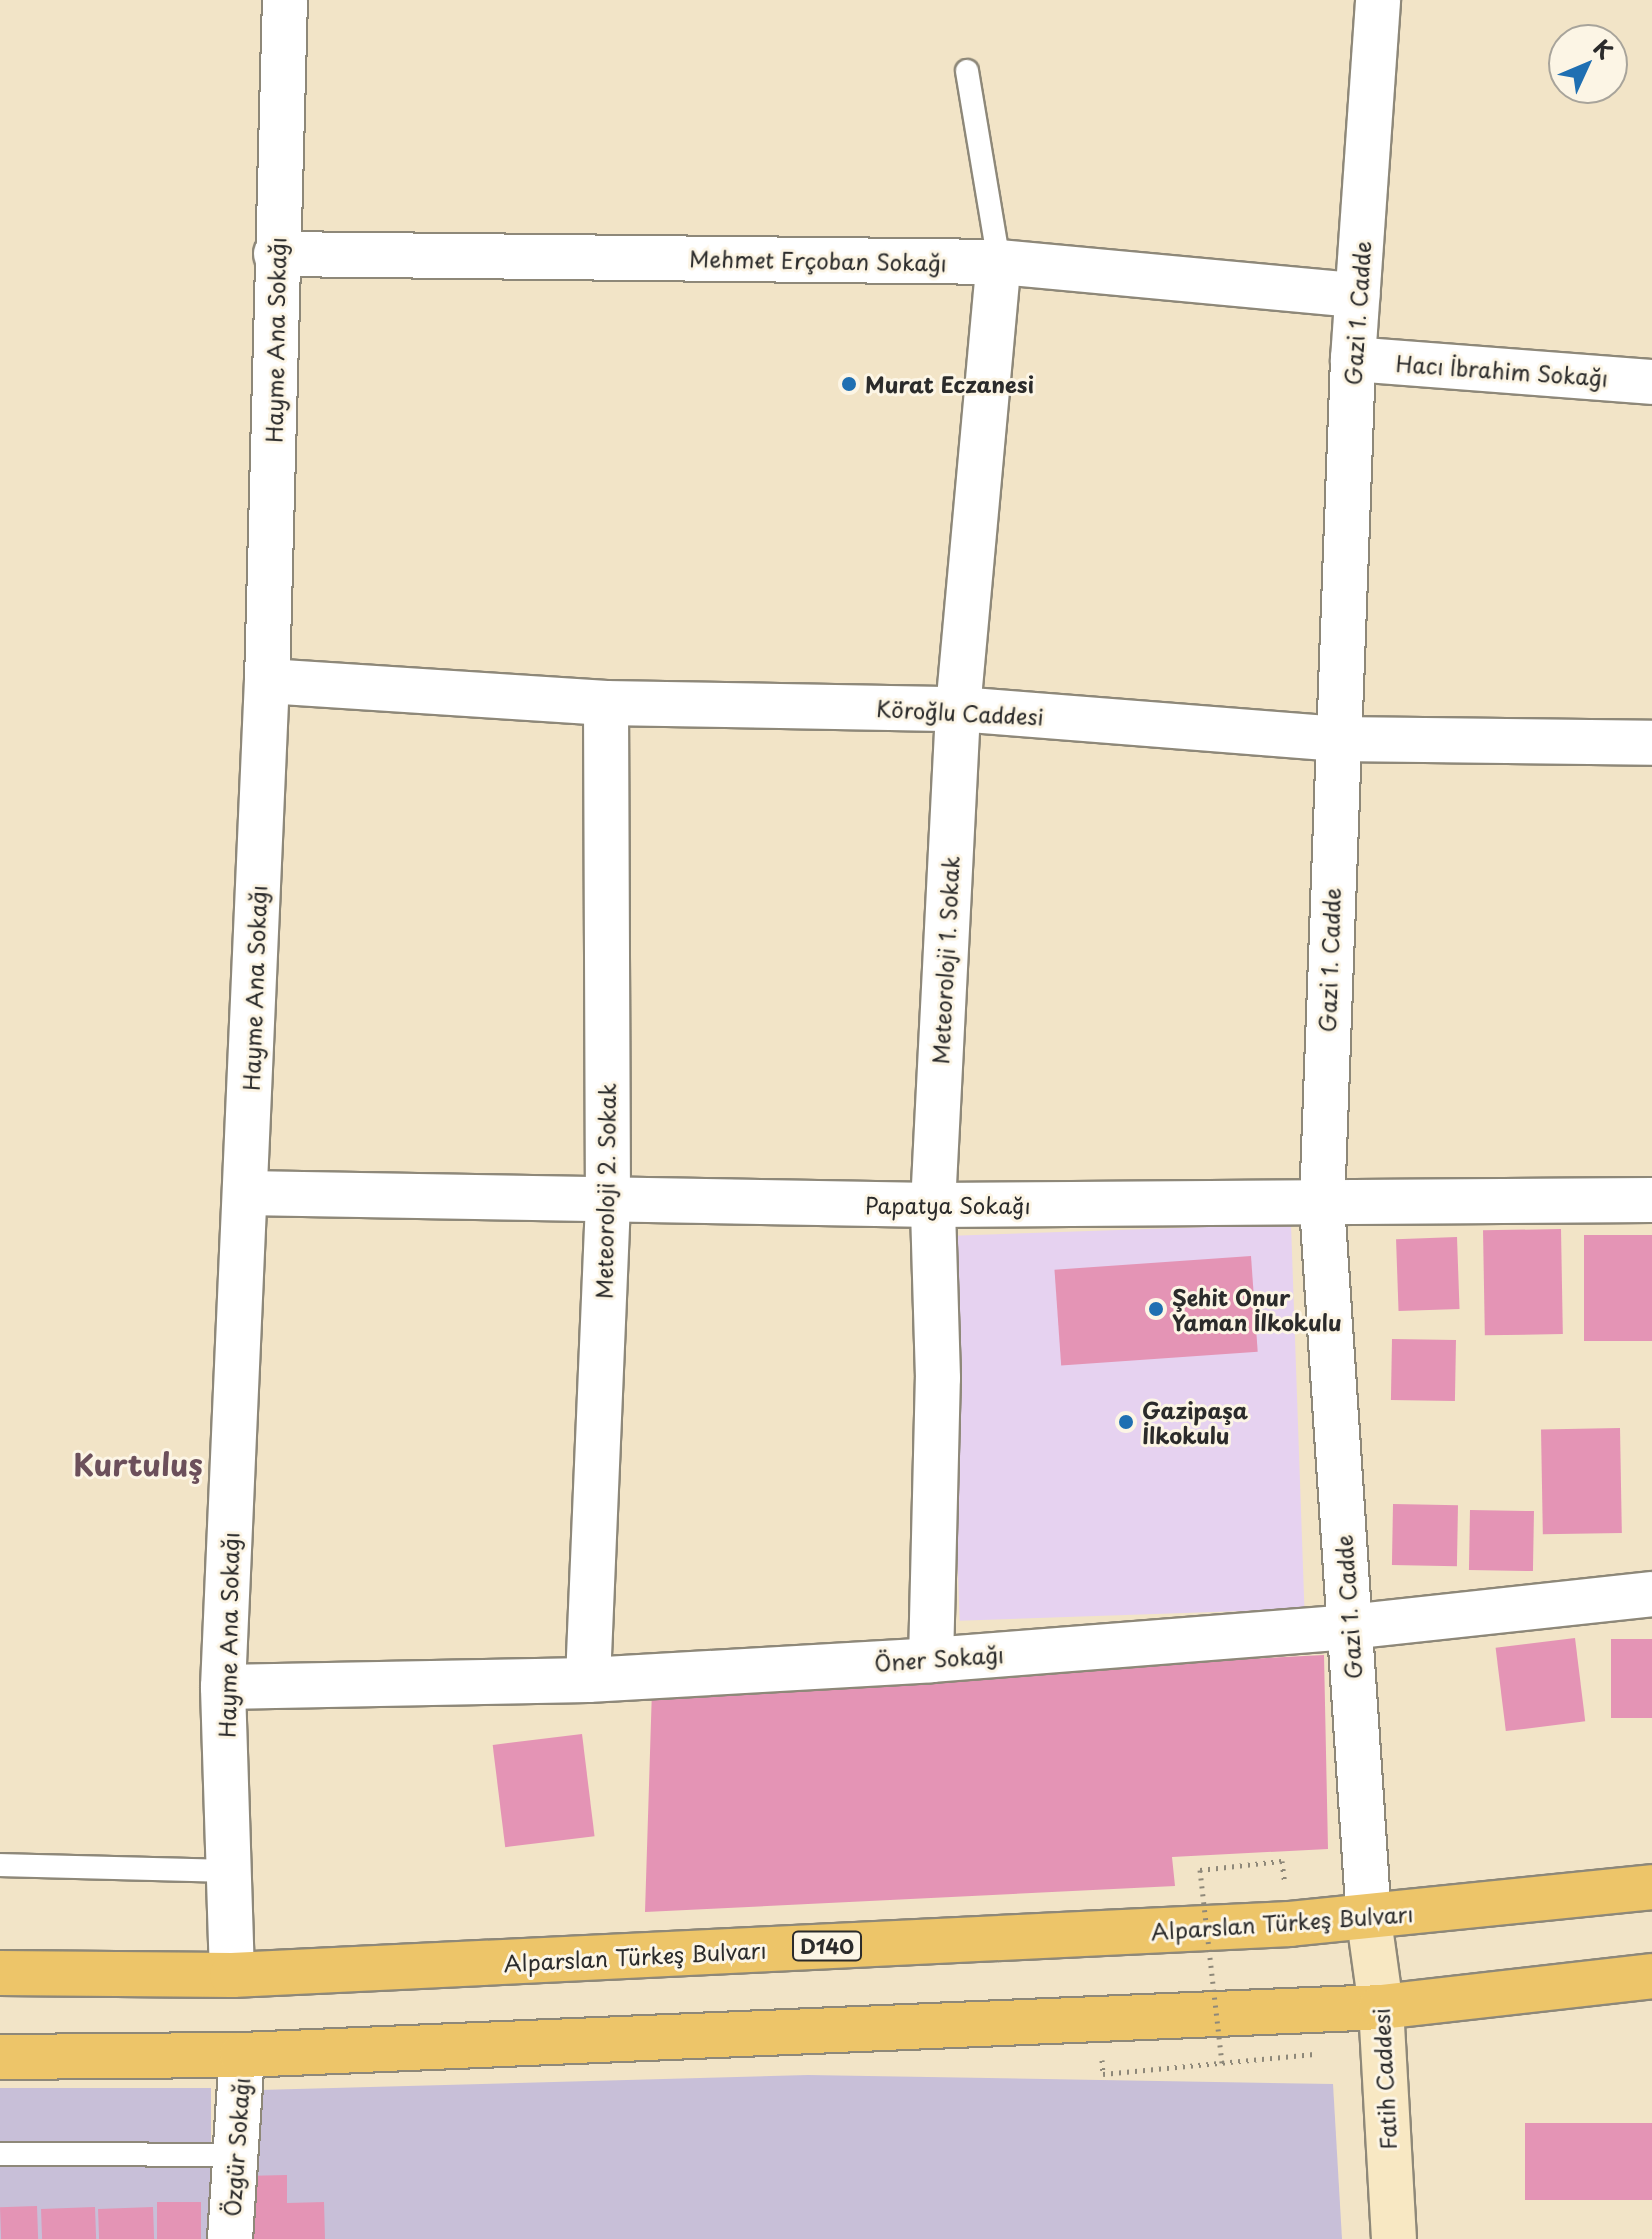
<!DOCTYPE html>
<html>
<head>
<meta charset="utf-8">
<style>
  body { margin:0 }
  #map { position:relative; width:1652px; height:2239px; overflow:hidden; background:#f2e4c7; font-family:"Playpen Sans",sans-serif }
  div>[style] { position:absolute }
  [style*='--x'] { left:calc(var(--x)*1px); top:calc(var(--y)*1px); width:calc(var(--w)*1px); rotate:calc(var(--a)*1deg) }
  .built>* { inset:0; background:#e6d2f0; transform-origin:0 0 }
  .industrial>* { inset:0; background:#c8bfd8; transform-origin:0 0 }
  .building>* { inset:0; background:#e494b5; transform-origin:0 0 }
  .path>* { height:5px; margin-top:-2.5px; transform-origin:0; background:repeating-linear-gradient(90deg,#8e8879 0 2px,transparent 0 8px) }
  .roads { filter:drop-shadow(2px 0 #8e8879) drop-shadow(-2px 0 #8e8879) drop-shadow(0 2px #8e8879) drop-shadow(0 -2px #8e8879) }
  .lane>* { height:22px; margin:-11px; padding:0 11px; transform-origin:11px; border-radius:11px; background:#fff }
  .street>* { height:44px; margin:-22px; padding:0 22px; transform-origin:22px; border-radius:22px; background:#fff }
  .secondary>* { height:44px; margin:-22px; padding:0 22px; transform-origin:22px; border-radius:22px; background:#f8e8c3 }
  .highway>* { height:44px; margin:-22px; padding:0 22px; transform-origin:22px; border-radius:22px; background:#edc569 }
  .path-bridge>* { height:5px; margin-top:-2.5px; transform-origin:0; background:repeating-linear-gradient(90deg,#8e8879 0 2px,transparent 0 8px) }
  .dots>* { width:22px; height:22px; translate:-50% -50%; box-sizing:border-box; border:4px solid #fcf5e5; border-radius:50% }
  span { translate:-50% -50%; white-space:nowrap; text-align:center; line-height:1.15; -webkit-text-stroke:6px #fcf5e5; paint-order:stroke }
  .shield-label span { padding:2px 6px; background:#fcf5e5; border:2px solid; border-radius:6px; -webkit-text-stroke-width:0 }
  .shield-label { font-size:20px; color:#2b2b2b; font-weight:700 }
  .street-label { font-size:22px; color:#2b2b2b }
  .poi-label { font-size:22px; color:#2b2b2b; font-weight:700 }
  .left { translate:0 -50%; text-align:left }
  .district-label { font-size:30px; color:#6c505b; font-weight:700 }
  .north { position:absolute; left:1548px; top:24px; width:80px; height:80px; box-sizing:border-box; background:#fcf5e5; border:2px solid #a8a49b; border-radius:50%; rotate:46deg; font-size:22px; font-weight:700; line-height:32px; text-align:center; color:#2b2b2b }
  .north::after { content:''; display:block; margin:auto; width:28px; height:36px; background:#1f6fb2; clip-path:polygon(50% 0,100% 100%,50% 72%,0 100%) }
</style>
</head>
<body>
<div id="map">
  <div class="built">
    <div style="left:1291px;top:1224px;width:385px;height:345px;rotate:88deg"></div>
  </div>
  <div class="industrial">
    <div style="clip-path:polygon(808px 2075px,1333px 2084px,1342px 2239px,237px 2239px,259px 2090px)"></div>
    <div style="left:0;top:2088px;width:211px;height:151px"></div>
  </div>
  <div class="building">
    <div style="left:1561px;top:1229px;width:105px;height:78px;rotate:89deg"></div>
    <div style="left:1652px;top:1235px;width:106px;height:68px;rotate:90deg"></div>
    <div style="left:1457px;top:1237px;width:72px;height:61px;rotate:88deg"></div>
    <div style="left:1251px;top:1256px;width:96px;height:197px;rotate:86deg"></div>
    <div style="left:1392px;top:1339px;width:64px;height:61px;rotate:1deg"></div>
    <div style="left:1620px;top:1428px;width:105px;height:79px;rotate:89deg"></div>
    <div style="left:1393px;top:1504px;width:65px;height:61px;rotate:1deg"></div>
    <div style="left:1470px;top:1510px;width:64px;height:60px;rotate:1deg"></div>
    <div style="left:1575px;top:1638px;width:84px;height:80px;rotate:83deg"></div>
    <div style="left:1652px;top:1639px;width:79px;height:41px;rotate:90deg"></div>
    <div style="clip-path:polygon(1324px 1655px,1328px 1849px,1172px 1857px,1175px 1886px,645px 1912px,652px 1689px)"></div>
    <div style="left:582px;top:1734px;width:103px;height:90px;rotate:83deg"></div>
    <div style="left:1652px;top:2123px;width:77px;height:127px;rotate:90deg"></div>
    <div style="clip-path:polygon(287px 2175px,287px 2203px,324px 2202px,325px 2239px,243px 2239px,241px 2176px)"></div>
    <div style="left:157px;top:2202px;width:44px;height:37px"></div>
    <div style="left:37px;top:2206px;width:33px;height:37px;rotate:88deg"></div>
    <div style="left:95px;top:2207px;width:32px;height:54px;rotate:88deg"></div>
    <div style="left:153px;top:2207px;width:32px;height:55px;rotate:88deg"></div>
  </div>
  <div class="path">
    <div style="--x:1200;--y:1870;--w:82;--a:-6.3"></div>
    <div style="--x:1282;--y:1861;--w:23;--a:83"></div>
    <div style="--x:1102;--y:2060;--w:14;--a:86"></div>
    <div style="--x:1103;--y:2074;--w:212;--a:-5.4"></div>
  </div>
  <div class="roads">
    <div class="lane">
      <div style="--x:967;--y:71;--w:194;--a:80.5"></div>
      <div style="--x:0;--y:1865;--w:229;--a:1.5"></div>
      <div style="--x:0;--y:2154;--w:235;--a:0.2"></div>
    </div>
    <div class="street">
      <div style="--x:276;--y:254;--w:723;--a:0.63"></div>
      <div style="--x:999;--y:262;--w:360;--a:5.3"></div>
      <div style="--x:1353;--y:359;--w:300;--a:4.4"></div>
      <div style="--x:267;--y:681;--w:340;--a:3.7"></div>
      <div style="--x:606;--y:703;--w:352;--a:1"></div>
      <div style="--x:958;--y:709;--w:379;--a:4.5"></div>
      <div style="--x:1336;--y:739;--w:316;--a:0.7"></div>
      <div style="--x:245;--y:1193;--w:688;--a:1"></div>
      <div style="--x:933;--y:1205;--w:719;--a:-0.4"></div>
      <div style="--x:931;--y:1660;--w:282;--a:-88.6"></div>
      <div style="--x:938;--y:1378;--w:173;--a:-91.7"></div>
      <div style="--x:933;--y:1205;--w:497;--a:-87.1"></div>
      <div style="--x:958;--y:709;--w:449;--a:-84.8"></div>
      <div style="--x:588;--y:1680;--w:477;--a:-87.6"></div>
      <div style="--x:608;--y:1203;--w:500;--a:-90.23"></div>
      <div style="--x:223;--y:1687;--w:365;--a:-1.1"></div>
      <div style="--x:588;--y:1680;--w:344;--a:-3.3"></div>
      <div style="--x:931;--y:1660;--w:419;--a:-4.5"></div>
      <div style="--x:1349;--y:1627;--w:305;--a:-6.2"></div>
      <div style="--x:1369;--y:1920;--w:717;--a:-93.76"></div>
      <div style="--x:1322;--y:1205;--w:847;--a:-87.9"></div>
      <div style="--x:1353;--y:359;--w:360;--a:-86"></div>
      <div style="--x:232;--y:1975;--w:288;--a:-91.8"></div>
      <div style="--x:223;--y:1687;--w:1007;--a:-87.5"></div>
      <div style="--x:267;--y:681;--w:681;--a:-88.49"></div>
      <div style="--x:230;--y:2239;--w:184;--a:-86.3"></div>
    </div>
    <div class="secondary">
      <div style="--x:1369;--y:1920;--w:88;--a:82.1"></div>
      <div style="--x:1381;--y:2007;--w:232;--a:86.8"></div>
    </div>
    <div class="highway">
      <div style="--x:0;--y:1973;--w:232;--a:0.5"></div>
      <div style="--x:232;--y:1975;--w:1059;--a:-2.76"></div>
      <div style="--x:1290;--y:1924;--w:364;--a:-5.8"></div>
      <div style="--x:0;--y:2057;--w:242;--a:-0.5"></div>
      <div style="--x:242;--y:2055;--w:1140;--a:-2.41"></div>
      <div style="--x:1381;--y:2007;--w:273;--a:-6.5"></div>
    </div>
  </div>
  <div class="path-bridge">
    <div style="--x:1200;--y:1870;--w:194;--a:83.5"></div>
  </div>
  <div class="dots">
    <div style="left:849px;top:384px;background:#1f6fb2"></div>
    <div style="left:1156px;top:1309px;background:#1f6fb2"></div>
    <div style="left:1126px;top:1422px;background:#1f6fb2"></div>
  </div>
  <div class="shield-label">
    <span style="left:827px;top:1946px">D140</span>
  </div>
  <div class="street-label">
    <span style="left:818px;top:260px;rotate:1deg">Mehmet Erçoban Sokağı</span>
    <span style="left:1357px;top:313px;rotate:-86deg">Gazi 1. Cadde</span>
    <span style="left:275px;top:340px;rotate:-89deg">Hayme Ana Sokağı</span>
    <span style="left:1502px;top:370px;rotate:4deg">Hacı İbrahim Sokağı</span>
    <span style="left:960px;top:712px;rotate:3deg">Köroğlu Caddesi</span>
    <span style="left:945px;top:960px;rotate:-87deg">Meteoroloji 1. Sokak</span>
    <span style="left:1329px;top:960px;rotate:-88deg">Gazi 1. Cadde</span>
    <span style="left:254px;top:988px;rotate:-88deg">Hayme Ana Sokağı</span>
    <span style="left:605px;top:1191px;rotate:-89deg">Meteoroloji 2. Sokak</span>
    <span style="left:948px;top:1205px">Papatya Sokağı</span>
    <span style="left:1348px;top:1607px;rotate:-94deg">Gazi 1. Cadde</span>
    <span style="left:228px;top:1635px;rotate:-89deg">Hayme Ana Sokağı</span>
    <span style="left:939px;top:1658px;rotate:-4deg">Öner Sokağı</span>
    <span style="left:1282px;top:1922px;rotate:-4deg">Alparslan Türkeş Bulvarı</span>
    <span style="left:635px;top:1956px;rotate:-3deg">Alparslan Türkeş Bulvarı</span>
    <span style="left:1384px;top:2079px;rotate:-93deg">Fatih Caddesi</span>
    <span style="left:236px;top:2147px;rotate:-86deg">Özgür Sokağı</span>
  </div>
  <div class="poi-label">
    <span class="left" style="left:865px;top:384px">Murat Eczanesi</span>
    <span class="left" style="left:1172px;top:1309px">Şehit Onur<br>Yaman İlkokulu</span>
    <span class="left" style="left:1142px;top:1422px">Gazipaşa<br>İlkokulu</span>
  </div>
  <div class="district-label">
    <span style="left:138px;top:1464px">Kurtuluş</span>
  </div>
  <div class="north">K</div>
</div>
</body>
</html>
